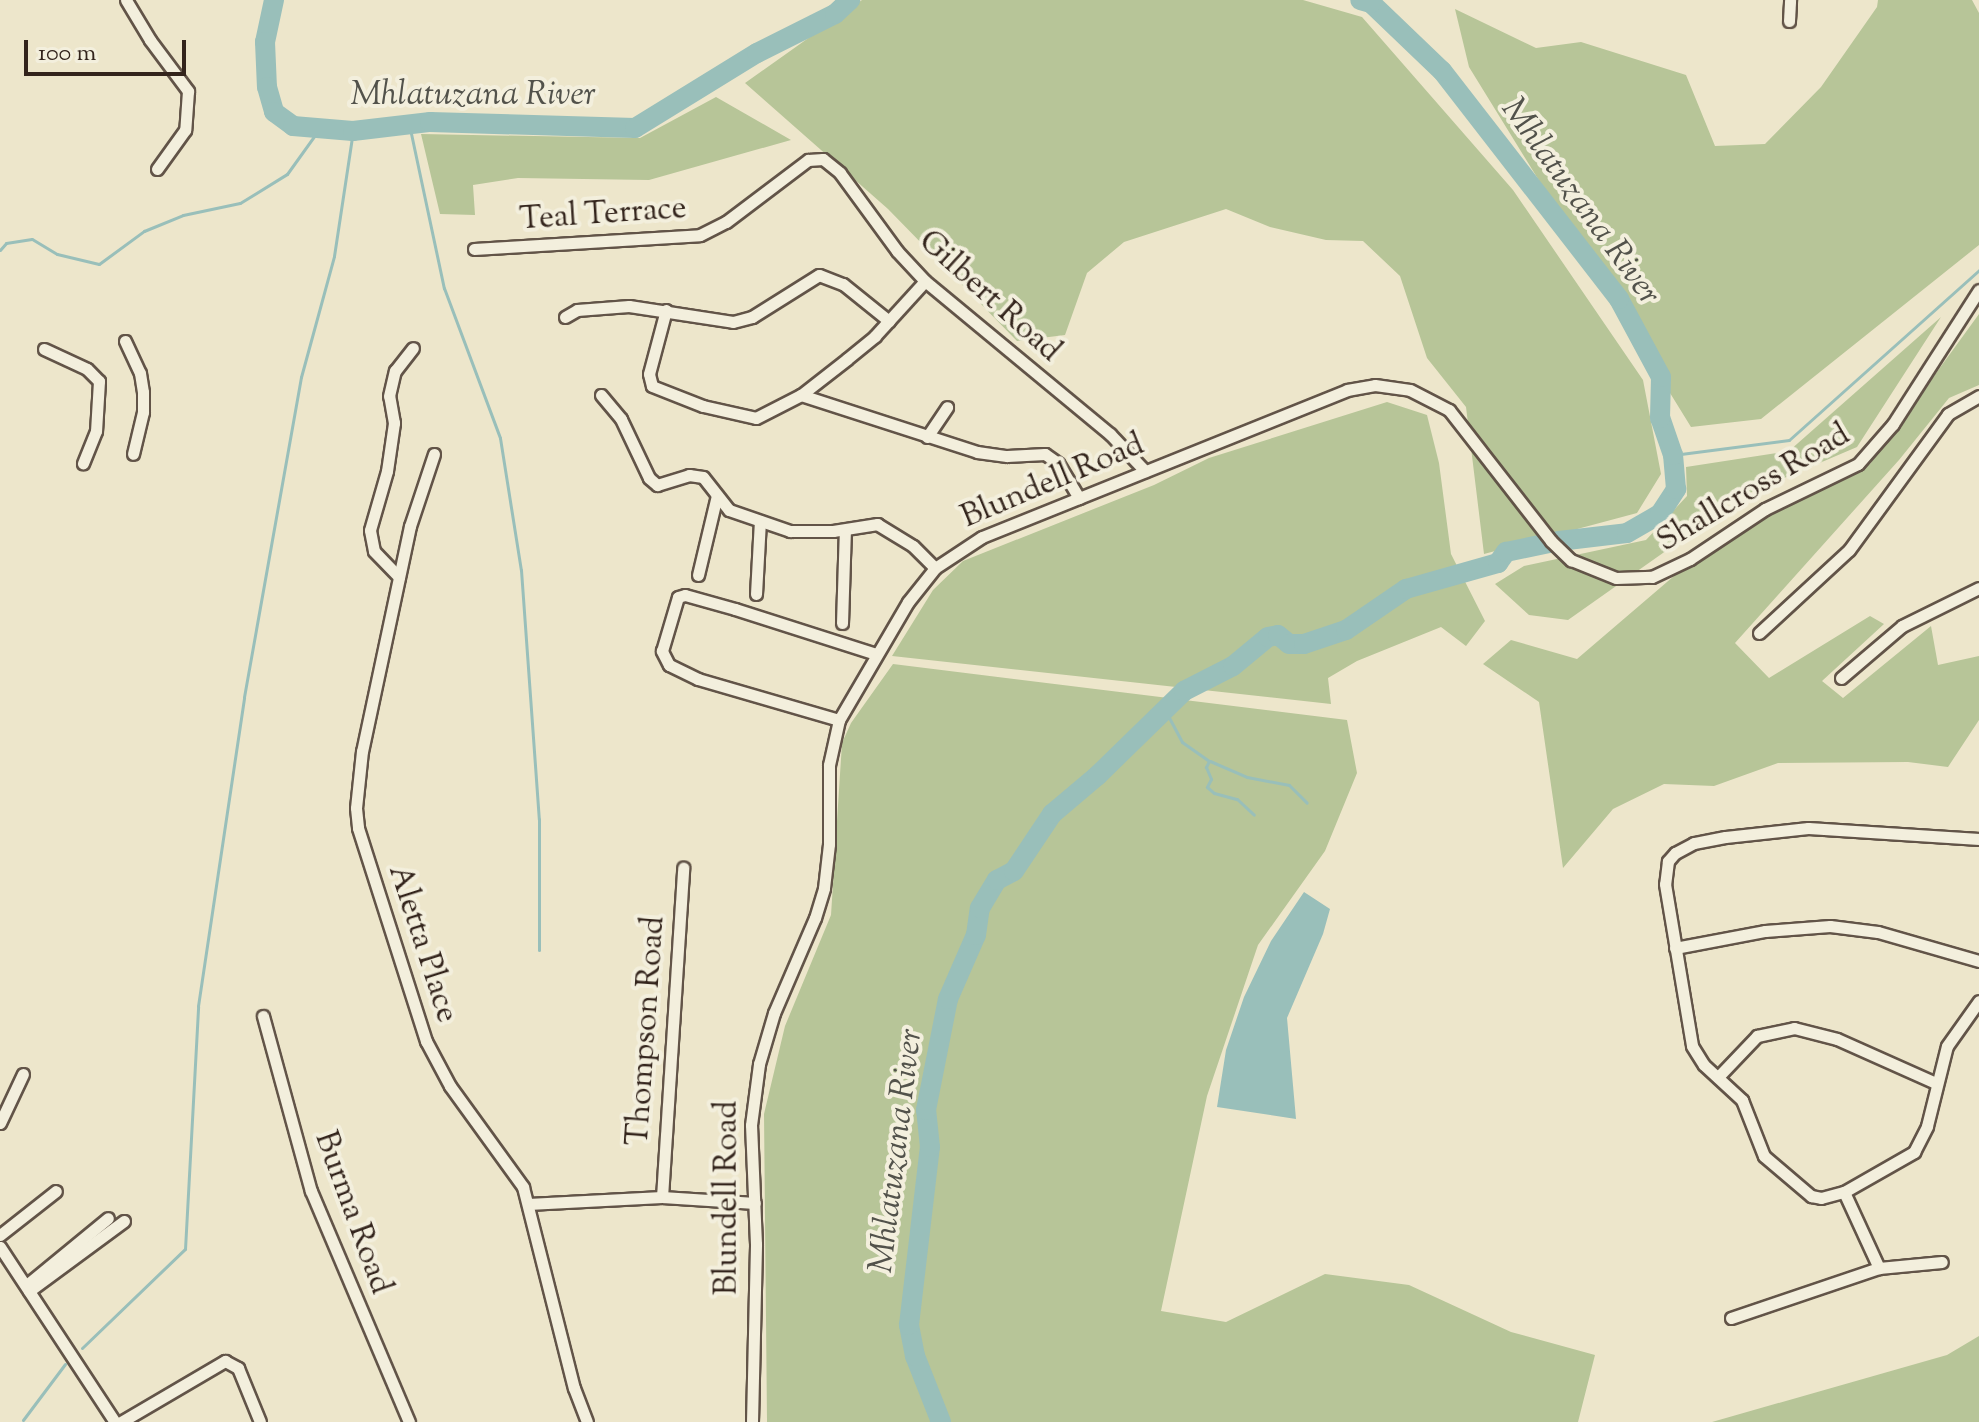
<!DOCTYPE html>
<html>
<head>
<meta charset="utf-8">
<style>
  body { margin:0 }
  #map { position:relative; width:1979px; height:1422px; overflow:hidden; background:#ede6cb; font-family:"Sorts Mill Goudy",serif }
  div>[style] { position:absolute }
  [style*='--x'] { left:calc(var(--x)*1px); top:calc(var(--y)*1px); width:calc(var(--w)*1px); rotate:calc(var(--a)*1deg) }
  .green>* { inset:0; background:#b7c598 }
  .water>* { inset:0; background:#99bfba }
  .stream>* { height:3px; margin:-1.5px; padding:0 1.5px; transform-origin:1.5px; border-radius:1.5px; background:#99bfba }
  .river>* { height:20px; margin:-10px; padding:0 10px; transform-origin:10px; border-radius:10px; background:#99bfba }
  .roads { filter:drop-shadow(2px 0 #625448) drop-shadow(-2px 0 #625448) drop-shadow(0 2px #625448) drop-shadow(0 -2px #625448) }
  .minor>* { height:11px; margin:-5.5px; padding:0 5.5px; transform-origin:5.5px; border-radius:5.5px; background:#f3efdd }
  span { translate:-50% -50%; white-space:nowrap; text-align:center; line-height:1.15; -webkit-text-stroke:8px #f3efdd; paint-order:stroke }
  .street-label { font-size:32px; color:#33241c }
  .water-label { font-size:34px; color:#52524b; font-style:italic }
  .scale { position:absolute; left:24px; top:40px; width:162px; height:36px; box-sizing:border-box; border:4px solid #33241c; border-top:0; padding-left:10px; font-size:24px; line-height:28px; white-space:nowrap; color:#33241c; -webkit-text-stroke:6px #f3efdd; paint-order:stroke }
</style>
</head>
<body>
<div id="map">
  <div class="green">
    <div style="clip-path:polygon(862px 0,1303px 0,1362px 17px,1513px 190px,1643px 380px,1661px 474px,1637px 513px,1484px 554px,1466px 407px,1427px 358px,1400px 276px,1363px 241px,1326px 240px,1270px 227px,1226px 209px,1124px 242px,1087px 273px,1065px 335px,1017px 341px,888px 209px,745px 83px)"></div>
    <div style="clip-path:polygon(1878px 0,1972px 0,1979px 13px,1979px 245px,1761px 419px,1691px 427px,1469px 67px,1455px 9px,1536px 48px,1581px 42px,1686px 75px,1715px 146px,1765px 144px,1821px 87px,1877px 7px)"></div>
    <div style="clip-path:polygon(716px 97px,791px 140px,649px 180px,518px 178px,473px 185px,475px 215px,440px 214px,421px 134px,640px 138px)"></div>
    <div style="clip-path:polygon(1979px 314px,1979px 385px,1949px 398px,1899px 460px,1735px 643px,1769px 678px,1870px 616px,1884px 624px,1822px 681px,1843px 698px,1931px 626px,1938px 665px,1979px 656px,1979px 720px,1948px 767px,1908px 762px,1778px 763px,1714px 786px,1664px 784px,1613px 809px,1563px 868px,1539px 702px,1483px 664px,1511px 640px,1577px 659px,1674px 576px,1775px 507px,1870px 464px)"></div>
    <div style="clip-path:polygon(1941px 317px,1857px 447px,1710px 510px,1670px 548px,1568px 620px,1529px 615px,1495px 584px,1524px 566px,1646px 540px,1687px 496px,1686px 467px,1789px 451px)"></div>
    <div style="clip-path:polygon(1387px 402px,1427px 415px,1439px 463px,1451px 554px,1485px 621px,1466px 646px,1441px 627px,1357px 661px,1328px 678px,1331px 704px,892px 656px,933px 590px,963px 561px,1154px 485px,1209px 458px)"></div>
    <div style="clip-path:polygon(893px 664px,1347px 720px,1357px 773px,1325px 851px,1258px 945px,1207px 1096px,1161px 1311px,1226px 1322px,1325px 1274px,1409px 1285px,1511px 1332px,1595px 1355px,1578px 1422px,767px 1422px,764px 1114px,785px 1026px,831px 915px,842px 743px,851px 723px)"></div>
    <div style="clip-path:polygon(1979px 1336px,1979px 1422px,1712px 1422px,1947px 1355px)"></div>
  </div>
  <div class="water">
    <div style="clip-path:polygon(1304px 892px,1330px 909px,1323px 934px,1287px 1018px,1296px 1119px,1217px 1107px,1226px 1050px,1244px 997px,1271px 941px)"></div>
  </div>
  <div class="stream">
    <div style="--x:409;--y:124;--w:168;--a:78"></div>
    <div style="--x:444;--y:288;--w:160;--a:69.5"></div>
    <div style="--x:500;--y:438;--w:134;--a:81"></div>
    <div style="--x:521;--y:570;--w:250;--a:85.9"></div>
    <div style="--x:539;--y:819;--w:131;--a:90"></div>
    <div style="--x:0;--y:250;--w:9;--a:-49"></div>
    <div style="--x:6;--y:243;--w:26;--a:-9"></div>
    <div style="--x:32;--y:239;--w:29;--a:31"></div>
    <div style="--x:57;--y:254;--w:43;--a:13.4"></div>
    <div style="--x:99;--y:264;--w:56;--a:-36.3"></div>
    <div style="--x:144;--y:231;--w:42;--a:-22.3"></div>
    <div style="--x:183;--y:215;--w:58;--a:-11.9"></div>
    <div style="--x:240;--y:203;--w:55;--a:-31.7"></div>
    <div style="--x:287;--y:174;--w:57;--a:-54.3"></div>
    <div style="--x:1673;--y:455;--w:117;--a:-7.4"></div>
    <div style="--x:1789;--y:440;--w:255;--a:-41.8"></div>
    <div style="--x:1165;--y:710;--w:36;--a:62"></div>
    <div style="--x:1182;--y:742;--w:33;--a:35"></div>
    <div style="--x:1209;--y:761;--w:7;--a:117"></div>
    <div style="--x:1206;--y:767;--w:13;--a:67"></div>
    <div style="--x:1211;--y:779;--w:9;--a:117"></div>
    <div style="--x:1207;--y:787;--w:9;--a:41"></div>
    <div style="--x:1214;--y:793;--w:24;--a:15"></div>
    <div style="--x:1237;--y:799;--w:23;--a:43"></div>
    <div style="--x:1210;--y:761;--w:40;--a:23.4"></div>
    <div style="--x:1247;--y:777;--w:43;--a:10.8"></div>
    <div style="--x:1289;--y:785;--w:25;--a:45"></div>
    <div style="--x:82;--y:1348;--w:143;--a:-43.9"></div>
    <div style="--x:185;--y:1249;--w:243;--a:-86.9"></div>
    <div style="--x:198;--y:1006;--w:312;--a:-81.5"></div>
    <div style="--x:244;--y:697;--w:325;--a:-79.9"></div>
    <div style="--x:301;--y:377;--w:125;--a:-74.7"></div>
    <div style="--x:334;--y:256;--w:126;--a:-81.4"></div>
    <div style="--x:23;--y:1420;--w:70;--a:-53.1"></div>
  </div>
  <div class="river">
    <div style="--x:274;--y:0;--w:43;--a:102.1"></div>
    <div style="--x:265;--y:42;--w:45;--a:87.5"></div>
    <div style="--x:267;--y:87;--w:26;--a:74"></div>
    <div style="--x:274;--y:112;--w:24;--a:36"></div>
    <div style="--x:293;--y:126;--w:60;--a:4.8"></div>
    <div style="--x:353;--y:131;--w:78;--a:-6.7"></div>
    <div style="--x:430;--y:122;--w:205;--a:1.7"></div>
    <div style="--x:635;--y:128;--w:143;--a:-31.6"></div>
    <div style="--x:757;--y:53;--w:87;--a:-26.6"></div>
    <div style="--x:835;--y:14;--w:21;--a:-43"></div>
    <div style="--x:941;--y:1422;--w:71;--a:-111.5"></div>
    <div style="--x:915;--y:1356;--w:32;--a:-101"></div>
    <div style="--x:909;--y:1325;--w:179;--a:-83.3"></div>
    <div style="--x:930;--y:1147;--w:37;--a:-96"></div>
    <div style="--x:926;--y:1110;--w:113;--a:-78.8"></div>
    <div style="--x:948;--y:999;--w:70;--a:-66.4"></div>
    <div style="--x:976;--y:935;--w:27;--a:-82"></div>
    <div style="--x:980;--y:908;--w:33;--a:-59"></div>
    <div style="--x:997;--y:880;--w:19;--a:-28"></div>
    <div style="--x:1014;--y:871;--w:69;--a:-56.3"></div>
    <div style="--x:1052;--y:814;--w:59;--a:-40.2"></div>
    <div style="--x:1097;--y:776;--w:122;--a:-44.3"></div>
    <div style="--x:1184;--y:691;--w:55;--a:-27"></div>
    <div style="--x:1233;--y:666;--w:45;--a:-39.6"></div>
    <div style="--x:1268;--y:637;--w:10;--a:-11"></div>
    <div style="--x:1278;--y:635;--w:14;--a:39"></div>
    <div style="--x:1289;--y:644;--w:15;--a:0"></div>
    <div style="--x:1304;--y:644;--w:44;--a:-18.4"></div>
    <div style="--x:1346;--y:630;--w:73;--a:-34.3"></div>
    <div style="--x:1406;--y:589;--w:96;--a:-15.8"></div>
    <div style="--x:1498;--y:563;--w:14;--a:-54"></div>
    <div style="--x:1506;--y:552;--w:54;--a:-11.7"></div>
    <div style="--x:1559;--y:541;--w:68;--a:-6.7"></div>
    <div style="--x:1627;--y:533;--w:38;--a:-30"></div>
    <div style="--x:1660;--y:514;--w:30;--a:-57"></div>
    <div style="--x:1676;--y:489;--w:34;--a:-95"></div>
    <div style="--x:1673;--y:455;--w:39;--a:-109"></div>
    <div style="--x:1660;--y:418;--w:41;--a:-88.6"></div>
    <div style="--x:1661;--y:377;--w:89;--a:-118.3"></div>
    <div style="--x:1619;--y:299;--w:289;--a:-127.8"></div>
    <div style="--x:1442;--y:71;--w:98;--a:-136.2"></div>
    <div style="--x:1371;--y:3;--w:11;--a:-165"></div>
  </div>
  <div class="roads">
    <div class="minor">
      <div style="--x:126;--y:0;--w:47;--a:59"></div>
      <div style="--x:150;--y:40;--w:64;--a:53.3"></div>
      <div style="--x:188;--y:91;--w:39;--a:94"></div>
      <div style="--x:185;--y:130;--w:48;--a:125.7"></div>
      <div style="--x:1789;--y:21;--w:21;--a:-87"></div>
      <div style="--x:474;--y:249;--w:226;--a:-3.5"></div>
      <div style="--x:700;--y:235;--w:29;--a:-27"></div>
      <div style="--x:726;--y:222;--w:103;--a:-37.1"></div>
      <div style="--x:808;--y:160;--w:15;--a:-4"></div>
      <div style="--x:823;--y:159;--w:22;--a:39"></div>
      <div style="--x:840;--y:173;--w:97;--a:53.8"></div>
      <div style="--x:897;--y:251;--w:41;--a:47"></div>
      <div style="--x:925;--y:281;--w:240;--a:39.6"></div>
      <div style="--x:1110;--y:434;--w:51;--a:46.6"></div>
      <div style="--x:666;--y:310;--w:66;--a:104.9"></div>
      <div style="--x:649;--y:374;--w:12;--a:76"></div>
      <div style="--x:652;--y:386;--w:55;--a:21.4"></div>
      <div style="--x:703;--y:406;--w:54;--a:12.8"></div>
      <div style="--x:756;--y:418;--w:51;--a:-27.1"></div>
      <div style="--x:801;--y:395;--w:58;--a:-38"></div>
      <div style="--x:847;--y:359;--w:36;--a:-39"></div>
      <div style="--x:875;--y:336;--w:74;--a:-47.7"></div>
      <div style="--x:565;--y:317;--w:14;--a:-30"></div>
      <div style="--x:577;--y:310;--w:52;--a:-4.4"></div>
      <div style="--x:629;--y:306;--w:105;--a:8.7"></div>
      <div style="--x:733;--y:322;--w:20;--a:-15"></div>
      <div style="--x:752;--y:317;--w:79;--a:-32.1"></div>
      <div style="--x:819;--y:275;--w:26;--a:21"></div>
      <div style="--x:843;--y:284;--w:59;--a:38.8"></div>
      <div style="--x:125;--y:341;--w:35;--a:65"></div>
      <div style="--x:140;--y:373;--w:19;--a:81"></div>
      <div style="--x:143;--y:392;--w:20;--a:90"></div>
      <div style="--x:143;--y:412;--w:43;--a:103.4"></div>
      <div style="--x:44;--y:349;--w:47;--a:24.9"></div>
      <div style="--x:87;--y:369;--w:17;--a:45"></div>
      <div style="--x:99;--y:381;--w:50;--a:93.4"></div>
      <div style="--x:96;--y:431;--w:35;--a:112"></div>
      <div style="--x:601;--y:395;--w:31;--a:50"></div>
      <div style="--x:621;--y:419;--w:65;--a:64.6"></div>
      <div style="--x:649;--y:478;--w:11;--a:41"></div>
      <div style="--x:657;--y:485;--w:34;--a:-17"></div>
      <div style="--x:689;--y:475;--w:14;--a:8"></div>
      <div style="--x:703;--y:477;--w:42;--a:51.8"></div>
      <div style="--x:729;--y:510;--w:65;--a:19"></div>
      <div style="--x:790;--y:531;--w:43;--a:0"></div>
      <div style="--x:833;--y:531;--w:45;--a:-9"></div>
      <div style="--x:877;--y:524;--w:42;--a:31.4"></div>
      <div style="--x:913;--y:546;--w:31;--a:45"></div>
      <div style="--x:801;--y:395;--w:185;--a:17.9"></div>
      <div style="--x:977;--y:452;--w:30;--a:8"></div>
      <div style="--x:1007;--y:456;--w:38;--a:-3"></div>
      <div style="--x:1045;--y:454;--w:16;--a:35"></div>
      <div style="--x:1058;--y:463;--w:41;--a:59"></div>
      <div style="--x:927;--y:437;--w:36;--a:-56"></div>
      <div style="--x:434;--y:454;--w:76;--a:108.4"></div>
      <div style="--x:410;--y:526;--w:230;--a:102"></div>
      <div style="--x:362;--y:751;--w:57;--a:96"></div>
      <div style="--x:356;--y:808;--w:20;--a:84"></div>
      <div style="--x:358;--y:828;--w:224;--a:72.3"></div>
      <div style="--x:426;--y:1041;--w:51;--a:61.9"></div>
      <div style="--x:450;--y:1086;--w:125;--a:54.1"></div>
      <div style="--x:523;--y:1187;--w:207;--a:75.8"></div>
      <div style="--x:574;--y:1388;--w:36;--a:69"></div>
      <div style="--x:698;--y:575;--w:82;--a:-76.6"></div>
      <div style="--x:399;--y:577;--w:36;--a:-134"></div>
      <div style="--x:374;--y:551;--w:21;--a:-101"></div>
      <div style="--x:370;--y:530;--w:61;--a:-73.9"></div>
      <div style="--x:387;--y:471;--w:49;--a:-81.7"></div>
      <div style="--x:394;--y:423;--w:27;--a:-100"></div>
      <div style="--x:389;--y:396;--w:26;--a:-77"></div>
      <div style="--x:395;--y:371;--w:29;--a:-52"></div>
      <div style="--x:756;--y:594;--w:73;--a:-86.9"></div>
      <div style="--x:842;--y:623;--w:93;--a:-88.2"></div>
      <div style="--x:1759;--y:633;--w:122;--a:-42.7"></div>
      <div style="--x:1849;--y:550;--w:168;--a:-53.9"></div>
      <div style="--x:1948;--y:414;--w:36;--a:-30"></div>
      <div style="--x:1841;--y:678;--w:80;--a:-40.4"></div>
      <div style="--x:1902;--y:626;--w:86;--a:-26.3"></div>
      <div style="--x:839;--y:720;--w:147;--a:-163.8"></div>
      <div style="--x:698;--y:679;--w:32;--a:-154"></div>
      <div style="--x:669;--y:665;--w:16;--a:-117"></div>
      <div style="--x:662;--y:651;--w:56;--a:-73.5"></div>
      <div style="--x:678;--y:597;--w:7;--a:-16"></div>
      <div style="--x:685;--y:595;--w:52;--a:15.6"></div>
      <div style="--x:735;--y:609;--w:148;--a:17.7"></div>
      <div style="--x:1979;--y:839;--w:171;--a:-176.3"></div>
      <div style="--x:1808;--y:828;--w:83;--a:173.8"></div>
      <div style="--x:1725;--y:837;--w:32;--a:169"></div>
      <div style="--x:1694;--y:843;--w:21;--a:152"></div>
      <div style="--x:1675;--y:853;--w:11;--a:131"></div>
      <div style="--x:1668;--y:861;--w:23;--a:97"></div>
      <div style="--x:1665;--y:884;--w:164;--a:80.5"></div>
      <div style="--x:1692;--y:1046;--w:22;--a:58"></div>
      <div style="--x:1704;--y:1065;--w:52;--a:42.6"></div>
      <div style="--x:1742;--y:1100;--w:60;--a:68.6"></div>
      <div style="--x:1764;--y:1156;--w:62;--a:40.4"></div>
      <div style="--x:1811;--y:1196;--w:10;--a:11"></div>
      <div style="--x:1821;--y:1198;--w:24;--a:-15"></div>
      <div style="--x:1844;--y:1192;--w:81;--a:-29.7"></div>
      <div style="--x:1914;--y:1152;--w:29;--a:-63"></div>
      <div style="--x:1927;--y:1126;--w:82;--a:-76"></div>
      <div style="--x:1947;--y:1046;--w:55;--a:-54.6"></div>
      <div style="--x:1675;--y:948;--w:92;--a:-10.7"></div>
      <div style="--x:1765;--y:931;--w:65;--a:-4.4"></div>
      <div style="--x:1830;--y:926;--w:48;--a:7.1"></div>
      <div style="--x:1878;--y:932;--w:105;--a:16"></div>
      <div style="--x:263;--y:1016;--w:181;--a:74.7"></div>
      <div style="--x:311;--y:1191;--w:251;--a:67"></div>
      <div style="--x:1718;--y:1077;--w:57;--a:-46.4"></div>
      <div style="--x:1757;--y:1036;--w:38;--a:-12"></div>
      <div style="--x:1794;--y:1028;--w:44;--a:14.3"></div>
      <div style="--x:1837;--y:1039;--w:108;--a:24"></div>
      <div style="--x:0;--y:1123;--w:54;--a:-64.9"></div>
      <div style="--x:1844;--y:1192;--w:84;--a:65.3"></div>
      <div style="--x:662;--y:1197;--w:330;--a:-86.3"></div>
      <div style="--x:528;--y:1204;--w:134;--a:-3"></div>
      <div style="--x:662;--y:1197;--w:93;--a:3.7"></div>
      <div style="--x:0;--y:1235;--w:71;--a:-38.2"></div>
      <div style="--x:0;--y:1247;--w:209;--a:56.7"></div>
      <div style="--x:29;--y:1283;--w:102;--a:-39.4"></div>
      <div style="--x:29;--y:1291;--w:118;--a:-36.4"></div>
      <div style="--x:1731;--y:1318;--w:156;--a:-18.7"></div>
      <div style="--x:1879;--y:1268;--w:63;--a:-5.4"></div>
      <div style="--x:121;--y:1422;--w:121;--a:-30.4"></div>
      <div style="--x:225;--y:1361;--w:15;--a:28"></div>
      <div style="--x:238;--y:1368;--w:58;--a:67.8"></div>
      <div style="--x:752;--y:1422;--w:178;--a:-88.7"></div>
      <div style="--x:756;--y:1244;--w:119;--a:-92.4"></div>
      <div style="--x:751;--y:1125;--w:62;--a:-82.5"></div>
      <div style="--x:759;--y:1064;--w:53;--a:-73.6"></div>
      <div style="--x:774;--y:1013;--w:103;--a:-66.7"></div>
      <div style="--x:815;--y:918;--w:31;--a:-73"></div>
      <div style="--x:824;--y:888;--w:44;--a:-83.5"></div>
      <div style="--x:829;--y:844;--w:79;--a:-90"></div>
      <div style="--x:829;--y:765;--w:46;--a:-77.5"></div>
      <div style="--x:839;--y:720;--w:137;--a:-59.7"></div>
      <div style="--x:908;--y:602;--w:43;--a:-51.5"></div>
      <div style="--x:935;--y:568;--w:56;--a:-33.4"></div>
      <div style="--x:982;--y:537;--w:393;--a:-21.9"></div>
      <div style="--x:1347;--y:390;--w:28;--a:-10"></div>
      <div style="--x:1375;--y:385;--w:35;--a:8"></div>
      <div style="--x:1410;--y:390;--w:44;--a:27.1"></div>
      <div style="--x:1449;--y:410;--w:166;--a:52.1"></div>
      <div style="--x:1551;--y:541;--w:28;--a:44"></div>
      <div style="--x:1571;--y:560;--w:48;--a:21.8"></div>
      <div style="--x:1616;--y:578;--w:36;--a:-2"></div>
      <div style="--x:1652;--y:577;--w:42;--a:-25.3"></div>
      <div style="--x:1690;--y:559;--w:90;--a:-33.7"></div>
      <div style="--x:1765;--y:509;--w:103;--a:-25.8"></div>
      <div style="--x:1858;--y:464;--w:53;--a:-48.8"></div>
      <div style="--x:1893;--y:424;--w:159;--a:-57.3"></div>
    </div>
  </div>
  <div class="street-label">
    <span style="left:603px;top:215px;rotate:-4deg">Teal Terrace</span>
    <span style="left:989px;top:297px;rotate:42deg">Gilbert Road</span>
    <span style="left:1053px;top:482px;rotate:-23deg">Blundell Road</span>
    <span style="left:1754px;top:489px;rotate:-31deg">Shallcross Road</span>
    <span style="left:422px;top:944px;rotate:72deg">Aletta Place</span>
    <span style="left:647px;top:1031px;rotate:-86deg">Thompson Road</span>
    <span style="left:728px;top:1198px;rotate:-90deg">Blundell Road</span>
    <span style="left:352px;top:1213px;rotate:70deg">Burma Road</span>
  </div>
  <div class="water-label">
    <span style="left:473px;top:96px">Mhlatuzana River</span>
    <span style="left:1580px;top:202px;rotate:54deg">Mhlatuzana River</span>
    <span style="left:897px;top:1151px;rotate:-83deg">Mhlatuzana River</span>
  </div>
  <div class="scale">100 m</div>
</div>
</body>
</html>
